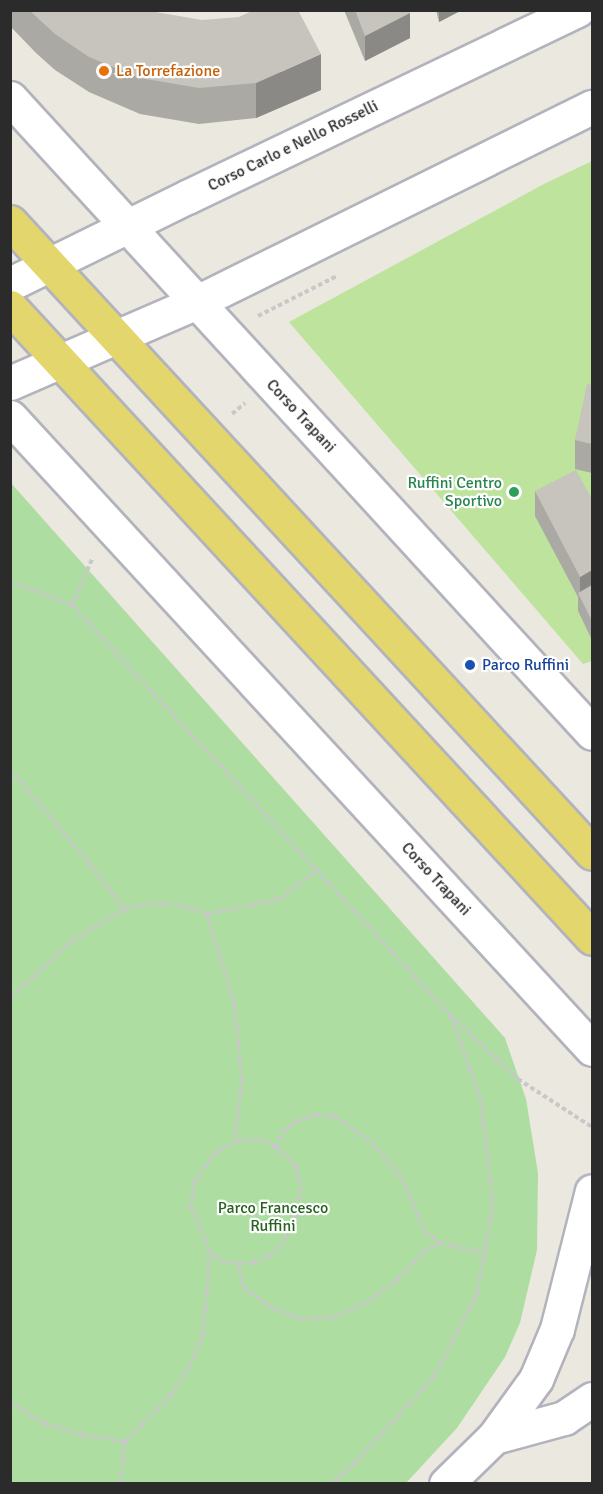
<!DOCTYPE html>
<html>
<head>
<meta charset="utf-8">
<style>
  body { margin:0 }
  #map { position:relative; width:603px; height:1494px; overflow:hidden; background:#ebe8df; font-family:Signika,sans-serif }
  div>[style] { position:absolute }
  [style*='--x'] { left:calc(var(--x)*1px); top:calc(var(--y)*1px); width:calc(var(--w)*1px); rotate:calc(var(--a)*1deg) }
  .green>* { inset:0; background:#aedda1 }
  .pitch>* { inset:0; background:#bde39d }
  .path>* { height:4px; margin-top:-2px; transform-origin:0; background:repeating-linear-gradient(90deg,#c8c8c8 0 4.5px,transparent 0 7.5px) }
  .roads { filter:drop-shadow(2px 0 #b2b3bd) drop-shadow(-2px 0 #b2b3bd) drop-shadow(0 2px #b2b3bd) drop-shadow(0 -2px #b2b3bd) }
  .minor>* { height:33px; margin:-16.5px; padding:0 16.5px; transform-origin:16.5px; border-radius:16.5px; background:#fff }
  .major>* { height:33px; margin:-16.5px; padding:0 16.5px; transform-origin:16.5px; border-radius:16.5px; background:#e3d66c }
  .wall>* { inset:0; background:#aba9a3 }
  .shaded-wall>* { inset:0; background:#8b8985 }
  .building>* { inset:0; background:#c7c4be }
  .dots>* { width:16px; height:16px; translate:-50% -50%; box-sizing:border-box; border:3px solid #fff; border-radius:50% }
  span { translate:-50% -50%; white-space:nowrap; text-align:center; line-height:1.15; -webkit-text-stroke:4.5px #fff; paint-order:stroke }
  .food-label { font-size:16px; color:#c56008 }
  .left { translate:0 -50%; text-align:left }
  .street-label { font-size:16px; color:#2b2b2b }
  .leisure-label { font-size:16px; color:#27864d }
  .right { translate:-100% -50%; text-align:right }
  .transit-label { font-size:16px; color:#164399 }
  .park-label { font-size:16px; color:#276221 }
  .frame { position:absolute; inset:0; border:12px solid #2b2b2b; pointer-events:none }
</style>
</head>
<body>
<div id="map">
  <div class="green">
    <div style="clip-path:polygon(11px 483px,505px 1038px,526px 1099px,538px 1173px,537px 1250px,520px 1323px,505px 1357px,457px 1428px,406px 1483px,11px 1483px)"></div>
  </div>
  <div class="pitch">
    <div style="clip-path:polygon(592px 161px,592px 661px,583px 664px,289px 322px,544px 184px)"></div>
  </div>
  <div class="path">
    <div style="--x:258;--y:316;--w:89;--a:-26.9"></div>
    <div style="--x:232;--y:414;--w:17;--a:-40"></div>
    <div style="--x:10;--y:581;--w:66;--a:21.2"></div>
    <div style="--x:72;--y:605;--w:559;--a:47.32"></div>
    <div style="--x:451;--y:1016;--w:92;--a:43.2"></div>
    <div style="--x:518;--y:1079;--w:88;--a:33"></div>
    <div style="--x:72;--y:605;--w:52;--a:-66.4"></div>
    <div style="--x:10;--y:769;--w:124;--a:49.9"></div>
    <div style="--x:90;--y:864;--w:56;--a:52.9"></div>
    <div style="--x:207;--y:914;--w:93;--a:73.1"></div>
    <div style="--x:234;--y:1003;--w:77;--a:84.1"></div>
    <div style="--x:242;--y:1080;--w:61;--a:96.5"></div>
    <div style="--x:10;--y:998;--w:84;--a:-42.6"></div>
    <div style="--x:72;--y:941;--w:61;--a:-31.6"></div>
    <div style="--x:124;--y:909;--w:30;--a:-12"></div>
    <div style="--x:153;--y:903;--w:30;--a:6"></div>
    <div style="--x:183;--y:906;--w:25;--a:18"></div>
    <div style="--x:207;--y:914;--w:75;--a:-11.6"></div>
    <div style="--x:280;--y:899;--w:47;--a:-38.1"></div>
    <div style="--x:258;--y:1139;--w:20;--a:24"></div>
    <div style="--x:276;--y:1147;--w:26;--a:43"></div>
    <div style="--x:295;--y:1165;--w:24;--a:75"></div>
    <div style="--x:301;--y:1188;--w:27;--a:98"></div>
    <div style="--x:297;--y:1215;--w:30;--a:116"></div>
    <div style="--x:284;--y:1242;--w:18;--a:135"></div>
    <div style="--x:271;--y:1255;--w:20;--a:156"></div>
    <div style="--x:253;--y:1263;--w:30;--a:-178"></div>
    <div style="--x:223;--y:1262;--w:16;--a:-142"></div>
    <div style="--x:210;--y:1252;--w:49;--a:-112.9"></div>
    <div style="--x:191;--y:1207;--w:26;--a:-81"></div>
    <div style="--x:195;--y:1181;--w:33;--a:-55"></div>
    <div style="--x:214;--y:1154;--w:25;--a:-32"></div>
    <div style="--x:235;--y:1141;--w:23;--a:-5"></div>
    <div style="--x:276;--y:1147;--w:17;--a:-65"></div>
    <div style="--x:283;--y:1132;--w:18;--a:-38"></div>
    <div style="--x:297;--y:1121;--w:19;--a:-18"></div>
    <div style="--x:315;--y:1115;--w:20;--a:3"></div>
    <div style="--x:335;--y:1116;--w:46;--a:36.1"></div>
    <div style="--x:372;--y:1143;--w:46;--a:49.4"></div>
    <div style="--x:402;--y:1178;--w:59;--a:66.9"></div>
    <div style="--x:425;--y:1232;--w:19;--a:36"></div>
    <div style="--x:238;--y:1264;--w:25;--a:76"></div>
    <div style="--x:244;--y:1288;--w:35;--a:35"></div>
    <div style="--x:273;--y:1308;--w:30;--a:21"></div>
    <div style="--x:301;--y:1319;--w:35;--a:-3"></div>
    <div style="--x:336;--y:1317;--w:37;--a:-26"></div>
    <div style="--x:369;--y:1301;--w:35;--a:-37"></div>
    <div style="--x:397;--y:1280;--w:39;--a:-46"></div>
    <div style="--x:424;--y:1252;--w:18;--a:-29"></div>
    <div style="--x:440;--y:1243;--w:46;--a:12.5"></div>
    <div style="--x:10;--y:1402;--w:40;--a:32"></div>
    <div style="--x:44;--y:1423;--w:41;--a:17.1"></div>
    <div style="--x:83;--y:1435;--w:43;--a:9.5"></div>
    <div style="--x:120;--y:1484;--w:42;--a:-83.2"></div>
    <div style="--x:125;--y:1442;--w:64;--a:-45.6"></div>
    <div style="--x:170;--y:1396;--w:36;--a:-56"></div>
    <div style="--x:190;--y:1366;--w:35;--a:-68"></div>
    <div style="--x:203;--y:1334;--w:82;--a:-85.1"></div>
    <div style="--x:330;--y:1484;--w:33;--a:-40"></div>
    <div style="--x:355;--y:1463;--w:115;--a:-47.5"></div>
    <div style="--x:433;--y:1378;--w:95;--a:-62.4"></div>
    <div style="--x:477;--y:1294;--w:89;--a:-79.7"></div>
    <div style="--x:493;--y:1206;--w:107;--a:-96.5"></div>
    <div style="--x:481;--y:1100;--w:89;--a:-109.7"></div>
  </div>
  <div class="roads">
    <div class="minor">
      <div style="--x:10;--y:98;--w:861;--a:47.49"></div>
      <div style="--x:10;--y:284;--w:197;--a:-26.2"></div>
      <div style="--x:187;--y:197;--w:433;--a:-25.6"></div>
      <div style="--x:10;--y:383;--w:204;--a:-23.4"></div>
      <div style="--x:197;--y:302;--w:441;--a:-26.3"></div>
      <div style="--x:10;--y:417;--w:859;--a:47.36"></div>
      <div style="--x:494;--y:1437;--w:73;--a:-15.2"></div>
      <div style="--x:564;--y:1418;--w:34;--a:-34"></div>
      <div style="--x:446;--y:1484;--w:67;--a:-44.4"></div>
      <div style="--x:494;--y:1437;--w:72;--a:-54.1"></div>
      <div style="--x:536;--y:1379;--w:54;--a:-67.2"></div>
      <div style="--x:557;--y:1329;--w:142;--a:-75.8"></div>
    </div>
    <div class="major">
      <div style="--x:10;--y:222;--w:858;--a:47.31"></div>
      <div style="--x:10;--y:307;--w:858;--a:47.31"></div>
    </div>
  </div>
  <div class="wall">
    <div style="clip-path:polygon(10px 10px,144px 10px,321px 90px,256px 118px,199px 124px,140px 114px,89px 92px,55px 70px,36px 53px,10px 26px)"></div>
    <div style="clip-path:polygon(344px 10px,410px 10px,410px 38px,365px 61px)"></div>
    <div style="clip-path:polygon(436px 10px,462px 10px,439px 22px)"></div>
    <div style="clip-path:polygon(592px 385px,592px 473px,575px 469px,575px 440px)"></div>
    <div style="clip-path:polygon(535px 491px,592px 499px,592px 640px,578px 611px,578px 597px,535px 516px)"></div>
  </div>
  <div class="shaded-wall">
    <div style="clip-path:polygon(439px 10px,462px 10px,439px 22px)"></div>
    <div style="clip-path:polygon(410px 13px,410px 38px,365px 61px,365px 36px)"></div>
    <div style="clip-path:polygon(321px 54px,321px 90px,256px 118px,256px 83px)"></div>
    <div style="clip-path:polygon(592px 570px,592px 595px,580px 598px,580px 577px)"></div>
  </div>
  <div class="building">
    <div style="clip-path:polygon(29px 10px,144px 10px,202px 20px,239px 17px,254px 10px,298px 10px,321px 54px,256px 83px,199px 88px,140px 78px,89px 57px,55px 34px)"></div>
    <div style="clip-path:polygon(355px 10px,410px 10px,410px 13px,365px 36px)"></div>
    <div style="clip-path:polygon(587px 384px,592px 385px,592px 444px,575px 440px)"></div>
    <div style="clip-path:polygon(576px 470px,592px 499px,592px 570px,580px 577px,535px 491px)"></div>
    <div style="clip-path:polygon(592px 585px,592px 621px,578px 593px)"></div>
  </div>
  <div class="dots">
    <div style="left:104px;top:71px;background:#e8710a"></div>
    <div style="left:514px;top:492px;background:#2e9e5b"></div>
    <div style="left:470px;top:665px;background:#1a4fb4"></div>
  </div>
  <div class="food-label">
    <span class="left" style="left:116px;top:71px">La Torrefazione</span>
  </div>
  <div class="street-label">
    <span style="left:293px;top:146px;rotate:-26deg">Corso Carlo e Nello Rosselli</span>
    <span style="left:301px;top:416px;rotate:47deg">Corso Trapani</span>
    <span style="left:436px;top:879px;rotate:47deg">Corso Trapani</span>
  </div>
  <div class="leisure-label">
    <span class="right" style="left:502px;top:492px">Ruffini Centro<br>Sportivo</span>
  </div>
  <div class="transit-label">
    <span class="left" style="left:482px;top:665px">Parco Ruffini</span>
  </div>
  <div class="park-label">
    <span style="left:273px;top:1217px">Parco Francesco<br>Ruffini</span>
  </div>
  <div class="frame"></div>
</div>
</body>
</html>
